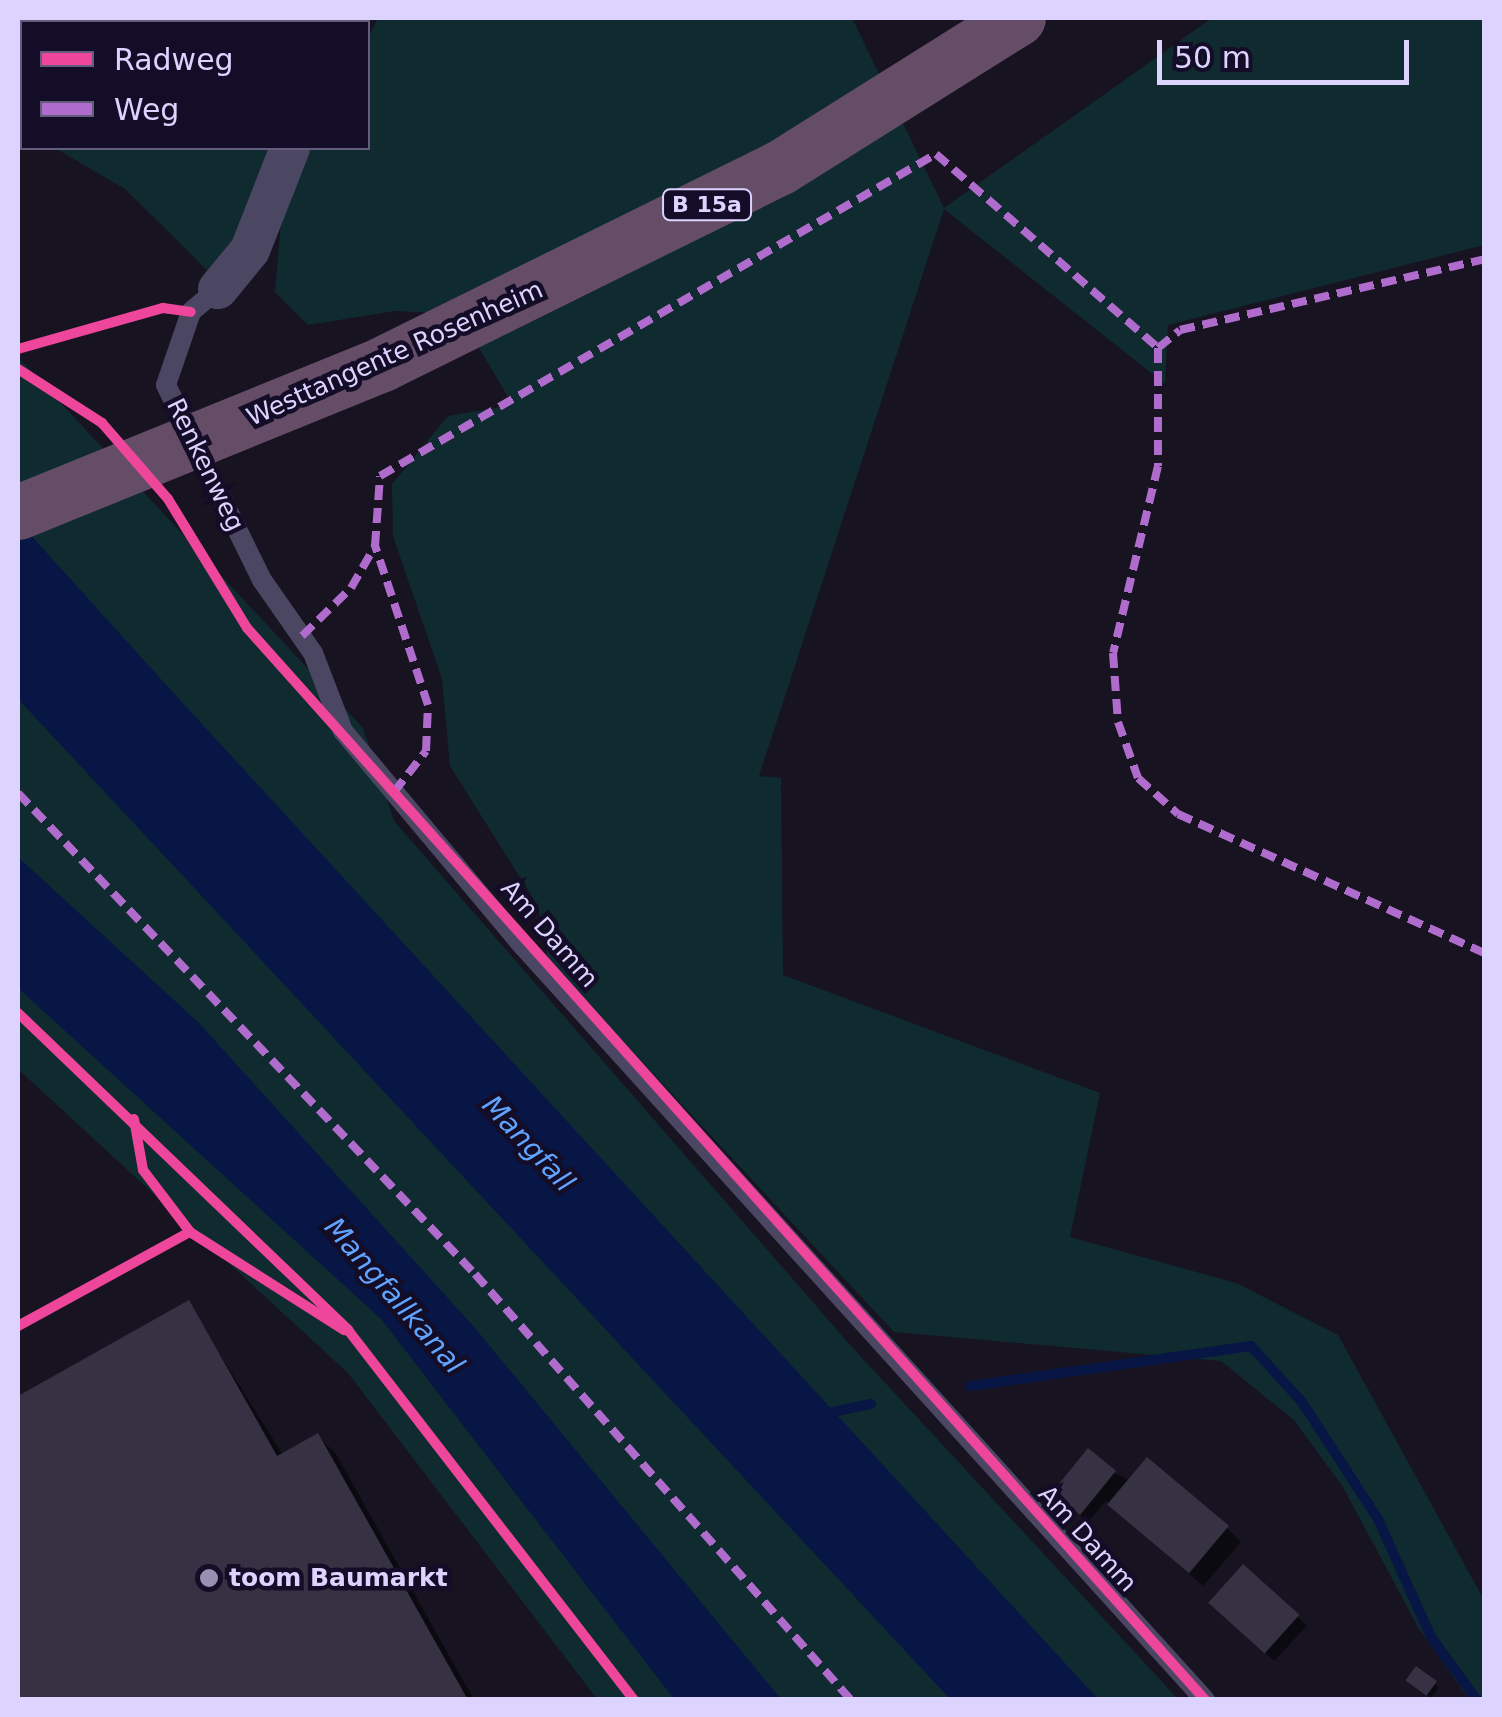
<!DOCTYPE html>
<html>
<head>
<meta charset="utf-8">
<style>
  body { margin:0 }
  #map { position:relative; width:1502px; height:1717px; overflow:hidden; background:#171321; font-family:"DejaVu Sans",sans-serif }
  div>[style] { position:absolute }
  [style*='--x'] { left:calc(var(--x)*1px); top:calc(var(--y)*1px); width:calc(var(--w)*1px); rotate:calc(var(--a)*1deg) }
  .green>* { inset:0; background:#102b30 }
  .water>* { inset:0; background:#071644 }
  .shadow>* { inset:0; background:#0007 }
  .stream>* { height:10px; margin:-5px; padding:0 5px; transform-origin:5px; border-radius:5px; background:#071644 }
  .building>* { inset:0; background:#363143; transform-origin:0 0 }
  .lane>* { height:20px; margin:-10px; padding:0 10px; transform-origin:10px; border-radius:10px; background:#4b4762 }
  .street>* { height:40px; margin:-20px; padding:0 20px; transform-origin:20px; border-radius:20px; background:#4b4762 }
  .highway>* { height:55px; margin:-27.5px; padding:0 27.5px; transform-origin:27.5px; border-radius:27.5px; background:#654d67 }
  .highway-bridge>* { height:55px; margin:-27.5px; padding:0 27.5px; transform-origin:27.5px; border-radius:27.5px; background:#654d67 }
  .quiet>* { height:8px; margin-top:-4px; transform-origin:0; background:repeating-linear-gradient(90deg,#b06ccc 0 15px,transparent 0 23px) }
  .cycleway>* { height:10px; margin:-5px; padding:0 5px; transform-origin:5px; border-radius:5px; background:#ed469a }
  .dots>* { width:28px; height:28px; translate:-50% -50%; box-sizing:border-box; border:5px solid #140d27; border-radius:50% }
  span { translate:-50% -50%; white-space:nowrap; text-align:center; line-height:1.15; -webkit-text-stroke:9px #140d27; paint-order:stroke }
  .shield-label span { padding:2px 8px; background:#140d27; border:2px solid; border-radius:8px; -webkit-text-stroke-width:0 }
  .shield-label { font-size:22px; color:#ddd3ff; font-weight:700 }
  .street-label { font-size:25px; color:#ddd3ff }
  .poi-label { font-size:25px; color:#ddd3ff; font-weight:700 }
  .left { translate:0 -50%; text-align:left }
  .water-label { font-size:28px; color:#61a4ff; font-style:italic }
  .frame { position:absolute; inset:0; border:20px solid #ddd3ff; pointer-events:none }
  .legend { position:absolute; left:20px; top:20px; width:350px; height:130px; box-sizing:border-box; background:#140d27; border:2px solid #645c7d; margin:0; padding:12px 18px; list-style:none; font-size:30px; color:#ddd3ff }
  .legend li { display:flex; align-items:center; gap:20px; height:50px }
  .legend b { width:50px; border:2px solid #645c7d }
  .scale { position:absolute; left:1157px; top:40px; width:252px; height:45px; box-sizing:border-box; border:5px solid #ddd3ff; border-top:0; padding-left:12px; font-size:30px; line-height:35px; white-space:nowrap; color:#ddd3ff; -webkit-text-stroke:8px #140d27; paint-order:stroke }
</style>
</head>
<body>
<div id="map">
  <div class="green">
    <div style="clip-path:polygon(378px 18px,852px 18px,944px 208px,1212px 18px,1484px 18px,1484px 245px,1168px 325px,1165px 384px,944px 209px,759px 776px,781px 778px,783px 975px,1100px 1093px,1070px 1237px,1236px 1283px,1338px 1335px,1484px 1600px,1484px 1699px,1469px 1699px,1419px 1629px,1343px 1487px,1294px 1420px,1221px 1361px,894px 1332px,548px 961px,538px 906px,450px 766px,442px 679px,393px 536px,392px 484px,448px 416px,513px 405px,459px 314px,395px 311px,308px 325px,275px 292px,281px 221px,311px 148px,368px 148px,368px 38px)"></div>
    <div style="clip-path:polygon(55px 148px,270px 148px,218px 281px,125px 189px)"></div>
    <div style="clip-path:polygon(18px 357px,363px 728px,394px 821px,851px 1346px,1178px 1699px,597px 1699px,348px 1373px,18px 1069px)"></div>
  </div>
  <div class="water">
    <div style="clip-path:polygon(18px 521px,169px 688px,1098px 1699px,950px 1699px,18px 699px)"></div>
    <div style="clip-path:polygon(18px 857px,199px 1023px,475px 1328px,781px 1699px,674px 1699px,381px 1319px,18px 988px)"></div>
  </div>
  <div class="shadow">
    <div style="clip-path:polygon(235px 18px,288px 18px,297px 22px,233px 22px)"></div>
    <div style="clip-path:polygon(188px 1303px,283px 1455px,318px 1436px,336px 1454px,474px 1700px,18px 1700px,18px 1398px)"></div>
    <div style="clip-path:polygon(1114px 1473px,1227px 1528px,1241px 1542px,1203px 1586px,1106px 1501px,1088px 1522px,1063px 1500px)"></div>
    <div style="clip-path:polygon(1220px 1612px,1298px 1617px,1307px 1626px,1274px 1661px)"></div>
    <div style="clip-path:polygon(1416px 1669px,1439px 1687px,1431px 1698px,1412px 1684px)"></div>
  </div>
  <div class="stream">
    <div style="--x:970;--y:1386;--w:284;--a:-8.1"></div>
    <div style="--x:1251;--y:1346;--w:76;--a:47.7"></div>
    <div style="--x:1302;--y:1402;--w:140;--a:57"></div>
    <div style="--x:1378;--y:1519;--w:129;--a:65.8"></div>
    <div style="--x:1431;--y:1637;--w:78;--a:53.9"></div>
    <div style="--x:823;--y:1414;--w:49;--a:-11.8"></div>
  </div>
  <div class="building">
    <div style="clip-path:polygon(232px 18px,294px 18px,297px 19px,230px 22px)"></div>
    <div style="clip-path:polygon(189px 1300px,277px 1456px,318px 1433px,468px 1700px,18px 1700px,18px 1396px)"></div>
    <div style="left:1088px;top:1448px;width:36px;height:57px;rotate:39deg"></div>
    <div style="left:1147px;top:1457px;width:107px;height:62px;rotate:40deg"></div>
    <div style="left:1243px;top:1564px;width:76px;height:52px;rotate:42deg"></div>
    <div style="left:1416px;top:1666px;width:26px;height:18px;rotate:36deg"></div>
  </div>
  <div class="lane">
    <div style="--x:218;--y:289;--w:35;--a:140"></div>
    <div style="--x:191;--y:312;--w:77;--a:108.9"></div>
    <div style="--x:166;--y:385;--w:217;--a:63.8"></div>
    <div style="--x:262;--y:580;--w:89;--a:55.1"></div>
    <div style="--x:313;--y:653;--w:84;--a:69"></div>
    <div style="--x:343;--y:731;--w:280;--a:50.1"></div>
    <div style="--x:523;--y:946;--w:1017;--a:47.87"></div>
  </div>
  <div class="street">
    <div style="--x:337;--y:22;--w:4;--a:-76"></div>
    <div style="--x:218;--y:289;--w:50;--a:-50.6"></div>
    <div style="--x:250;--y:250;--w:110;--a:-68.6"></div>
  </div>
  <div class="highway">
    <div style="--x:382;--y:364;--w:443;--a:-26.3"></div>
    <div style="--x:779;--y:168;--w:282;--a:-32.1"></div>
  </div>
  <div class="highway-bridge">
    <div style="--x:18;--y:512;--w:393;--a:-22.1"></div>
  </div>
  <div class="quiet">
    <div style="--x:1158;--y:348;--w:28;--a:-39"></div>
    <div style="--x:1180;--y:330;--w:312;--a:-13.1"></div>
    <div style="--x:302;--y:636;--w:69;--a:-44.4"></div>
    <div style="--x:351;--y:588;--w:48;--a:-60.3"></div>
    <div style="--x:394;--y:792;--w:52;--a:-52"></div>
    <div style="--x:426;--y:751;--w:46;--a:-87.5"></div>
    <div style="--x:428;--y:705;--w:168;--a:-108.4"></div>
    <div style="--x:375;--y:546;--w:70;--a:-85.9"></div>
    <div style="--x:380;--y:476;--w:643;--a:-30.08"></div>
    <div style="--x:936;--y:154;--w:295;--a:41.1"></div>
    <div style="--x:1158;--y:348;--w:118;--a:90"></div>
    <div style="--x:1158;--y:466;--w:192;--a:103.5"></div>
    <div style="--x:1113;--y:653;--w:69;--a:85.9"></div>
    <div style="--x:1118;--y:722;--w:59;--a:70.3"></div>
    <div style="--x:1138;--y:778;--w:54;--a:42"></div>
    <div style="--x:1178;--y:814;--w:336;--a:24.4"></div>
    <div style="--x:18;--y:793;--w:663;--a:46.47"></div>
    <div style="--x:475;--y:1274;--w:568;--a:48.57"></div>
  </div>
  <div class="cycleway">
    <div style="--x:18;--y:349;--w:151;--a:-15.8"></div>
    <div style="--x:163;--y:308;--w:28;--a:8"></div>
    <div style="--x:18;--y:369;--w:100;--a:32.7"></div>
    <div style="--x:102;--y:423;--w:101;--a:49"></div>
    <div style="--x:168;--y:499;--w:151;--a:58.5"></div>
    <div style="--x:247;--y:628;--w:1438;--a:48.21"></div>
    <div style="--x:18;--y:1013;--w:458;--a:43.8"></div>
    <div style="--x:348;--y:1330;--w:468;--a:52.3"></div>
    <div style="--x:134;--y:1119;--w:52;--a:80"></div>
    <div style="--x:143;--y:1170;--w:78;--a:52.8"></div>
    <div style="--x:190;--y:1232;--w:183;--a:32.5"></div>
    <div style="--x:18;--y:1326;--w:196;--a:-28.7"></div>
  </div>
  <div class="dots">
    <div style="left:209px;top:1578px;background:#9890b1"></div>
  </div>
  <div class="shield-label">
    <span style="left:707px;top:205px">B 15a</span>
  </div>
  <div class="street-label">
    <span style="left:395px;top:354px;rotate:-24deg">Westtangente Rosenheim</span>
    <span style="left:205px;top:465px;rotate:64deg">Renkenweg</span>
    <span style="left:549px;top:934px;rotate:49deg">Am Damm</span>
    <span style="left:1087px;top:1539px;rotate:48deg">Am Damm</span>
  </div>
  <div class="poi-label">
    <span class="left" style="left:229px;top:1578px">toom Baumarkt</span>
  </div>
  <div class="water-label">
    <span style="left:528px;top:1144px;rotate:47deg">Mangfall</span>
    <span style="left:394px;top:1296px;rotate:49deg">Mangfallkanal</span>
  </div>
  <div class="frame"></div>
  <ul class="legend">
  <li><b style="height:12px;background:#ed469a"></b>Radweg</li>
  <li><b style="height:12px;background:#b06ccc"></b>Weg</li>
  </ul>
  <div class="scale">50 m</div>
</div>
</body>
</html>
